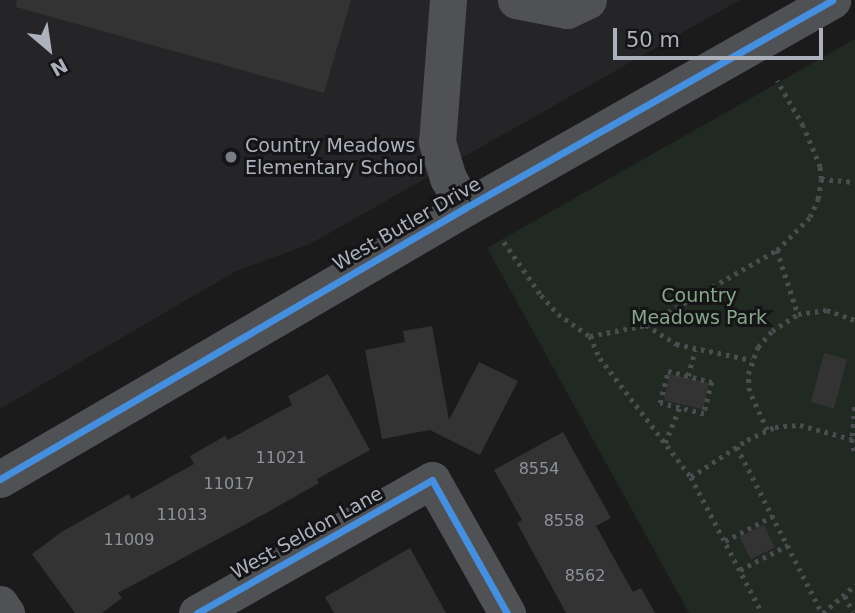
<!DOCTYPE html>
<html>
<head>
<meta charset="utf-8">
<style>
  body { margin:0 }
  #map { position:relative; width:855px; height:613px; overflow:hidden; background:#1b1b1c; font-family:"DejaVu Sans",sans-serif }
  div>[style] { position:absolute }
  [style*='--x'] { left:calc(var(--x)*1px); top:calc(var(--y)*1px); width:calc(var(--w)*1px); rotate:calc(var(--a)*1deg) }
  .built>* { inset:0; background:#252528 }
  .green>* { inset:0; background:#212923 }
  .building>* { inset:0; background:#333334; transform-origin:0 0 }
  .path>* { height:4.5px; margin-top:-2.25px; transform-origin:0; background:repeating-linear-gradient(90deg,#4b4c4f 0 3.5px,transparent 0 8.5px) }
  .minor>* { height:37px; margin:-18.5px; padding:0 18.5px; transform-origin:18.5px; border-radius:18.5px; background:#4f5155 }
  .cycleway>* { height:7px; margin:-3.5px; padding:0 3.5px; transform-origin:3.5px; border-radius:3.5px; background:#468fdf }
  .dots>* { width:19px; height:19px; translate:-50% -50%; box-sizing:border-box; border:4px solid #151518; border-radius:50% }
  span { translate:-50% -50%; white-space:nowrap; text-align:center; line-height:1.15; -webkit-text-stroke:6px #151518; paint-order:stroke }
  .number-label { font-size:16px; color:#8e929a }
  .number-label span { -webkit-text-stroke-width:0 }
  .poi-label { font-size:19px; color:#adb1bc }
  .left { translate:0 -50%; text-align:left }
  .street-label { font-size:19px; color:#adb1bc }
  .park-label { font-size:19px; color:#85a689 }
  .north { position:absolute; left:14px; top:14px; width:70px; height:70px; -webkit-text-stroke:5px #151518; paint-order:stroke; rotate:151deg; font-size:19px; font-weight:700; line-height:28px; text-align:center; color:#adb1bc }
  .north::after { content:''; display:block; margin:auto; width:24px; height:32px; background:#adb1bc; clip-path:polygon(50% 0,100% 100%,50% 72%,0 100%) }
  .scale { position:absolute; left:613px; top:28px; width:210px; height:32px; box-sizing:border-box; border:4px solid #adb1bc; border-top:0; padding-left:9px; font-size:21px; line-height:24px; white-space:nowrap; color:#adb1bc; -webkit-text-stroke:5px #151518; paint-order:stroke }
</style>
</head>
<body>
<div id="map">
  <div class="built">
    <div style="clip-path:polygon(0 0,740px 0,310px 244px,236px 271px,0 409px)"></div>
  </div>
  <div class="green">
    <div style="clip-path:polygon(855px 39px,855px 613px,689px 613px,487px 248px)"></div>
  </div>
  <div class="building">
    <div style="clip-path:polygon(17px 0,351px 0,324px 93px,16px 7px)"></div>
    <div style="clip-path:polygon(432px 326px,449px 420px,479px 362px,518px 381px,480px 455px,430px 430px,382px 439px,365px 350px,405px 342px,403px 331px)"></div>
    <div style="left:824px;top:353px;width:24px;height:51px;rotate:15deg"></div>
    <div style="clip-path:polygon(328px 374px,370px 450px,317px 479px,319px 483px,268px 512px,118px 593px,122px 598px,102px 613px,75px 613px,32px 554px,63px 531px,129px 494px,131px 499px,194px 464px,190px 456px,225px 436px,228px 440px,292px 405px,288px 396px)"></div>
    <div style="left:670px;top:374px;width:40px;height:27px;rotate:13deg"></div>
    <div style="clip-path:polygon(563px 432px,611px 518px,596px 526px,633px 592px,641px 588px,655px 613px,566px 613px,517px 523px,522px 520px,494px 470px)"></div>
    <div style="left:764px;top:525px;width:25px;height:27px;rotate:64deg"></div>
    <div style="clip-path:polygon(410px 548px,446px 613px,334px 613px,325px 597px)"></div>
  </div>
  <div class="path">
    <div style="--x:821;--y:179;--w:34;--a:5"></div>
    <div style="--x:504;--y:242;--w:65;--a:55.1"></div>
    <div style="--x:541;--y:295;--w:25;--a:48"></div>
    <div style="--x:558;--y:314;--w:39;--a:35"></div>
    <div style="--x:590;--y:336;--w:24;--a:66"></div>
    <div style="--x:600;--y:358;--w:150;--a:52.6"></div>
    <div style="--x:691;--y:477;--w:153;--a:62.4"></div>
    <div style="--x:777;--y:250;--w:67;--a:71.8"></div>
    <div style="--x:646;--y:325;--w:36;--a:32"></div>
    <div style="--x:676;--y:344;--w:77;--a:12"></div>
    <div style="--x:590;--y:336;--w:57;--a:-11.1"></div>
    <div style="--x:646;--y:325;--w:151;--a:-29.8"></div>
    <div style="--x:777;--y:250;--w:47;--a:-45"></div>
    <div style="--x:810;--y:217;--w:20;--a:-66"></div>
    <div style="--x:818;--y:199;--w:20;--a:-81"></div>
    <div style="--x:821;--y:179;--w:12;--a:-95"></div>
    <div style="--x:820;--y:167;--w:44;--a:-112.5"></div>
    <div style="--x:803;--y:126;--w:52;--a:-120"></div>
    <div style="--x:668;--y:371;--w:45;--a:14"></div>
    <div style="--x:712;--y:382;--w:33;--a:104"></div>
    <div style="--x:704;--y:414;--w:45;--a:-166"></div>
    <div style="--x:660;--y:403;--w:33;--a:-76"></div>
    <div style="--x:688;--y:376;--w:27;--a:-75"></div>
    <div style="--x:855;--y:407;--w:32;--a:95"></div>
    <div style="--x:852;--y:439;--w:16;--a:79"></div>
    <div style="--x:767;--y:430;--w:43;--a:-114.8"></div>
    <div style="--x:749;--y:391;--w:17;--a:-93"></div>
    <div style="--x:748;--y:374;--w:29;--a:-70"></div>
    <div style="--x:758;--y:347;--w:21;--a:-49"></div>
    <div style="--x:772;--y:331;--w:31;--a:-33"></div>
    <div style="--x:798;--y:314;--w:29;--a:-8"></div>
    <div style="--x:827;--y:310;--w:30;--a:20"></div>
    <div style="--x:665;--y:443;--w:38;--a:-68"></div>
    <div style="--x:737;--y:447;--w:186;--a:62.9"></div>
    <div style="--x:691;--y:477;--w:67;--a:-33.5"></div>
    <div style="--x:747;--y:440;--w:31;--a:-25"></div>
    <div style="--x:775;--y:427;--w:25;--a:-5"></div>
    <div style="--x:800;--y:425;--w:54;--a:15.1"></div>
    <div style="--x:725;--y:541;--w:54;--a:-27.5"></div>
    <div style="--x:740;--y:570;--w:54;--a:-27.5"></div>
    <div style="--x:845;--y:596;--w:18;--a:63"></div>
    <div style="--x:823;--y:613;--w:43;--a:-41.2"></div>
  </div>
  <div class="minor">
    <div style="--x:448;--y:0;--w:142;--a:94.4"></div>
    <div style="--x:437;--y:142;--w:38;--a:73"></div>
    <div style="--x:448;--y:178;--w:34;--a:60"></div>
    <div style="--x:516;--y:0;--w:52;--a:11.1"></div>
    <div style="--x:567;--y:10;--w:23;--a:-25"></div>
    <div style="--x:0;--y:479;--w:538;--a:-30.23"></div>
    <div style="--x:465;--y:208;--w:422;--a:-29.5"></div>
    <div style="--x:0;--y:604;--w:11;--a:56"></div>
    <div style="--x:197;--y:613;--w:270;--a:-29.5"></div>
    <div style="--x:432;--y:480;--w:153;--a:60.6"></div>
  </div>
  <div class="cycleway">
    <div style="--x:0;--y:479;--w:538;--a:-30.23"></div>
    <div style="--x:465;--y:208;--w:422;--a:-29.5"></div>
    <div style="--x:197;--y:613;--w:270;--a:-29.5"></div>
    <div style="--x:432;--y:480;--w:153;--a:60.6"></div>
  </div>
  <div class="dots">
    <div style="left:231px;top:157px;background:#7a7c84"></div>
  </div>
  <div class="number-label">
    <span style="left:281px;top:458px">11021</span>
    <span style="left:539px;top:469px">8554</span>
    <span style="left:229px;top:484px">11017</span>
    <span style="left:182px;top:515px">11013</span>
    <span style="left:564px;top:521px">8558</span>
    <span style="left:129px;top:540px">11009</span>
    <span style="left:585px;top:576px">8562</span>
  </div>
  <div class="poi-label">
    <span class="left" style="left:245px;top:157px">Country Meadows<br>Elementary School</span>
  </div>
  <div class="street-label">
    <span style="left:407px;top:224px;rotate:-30deg">West Butler Drive</span>
    <span style="left:307px;top:533px;rotate:-29deg">West Seldon Lane</span>
  </div>
  <div class="park-label">
    <span style="left:699px;top:307px">Country<br>Meadows Park</span>
  </div>
  <div class="north">N</div>
  <div class="scale">50 m</div>
</div>
</body>
</html>
